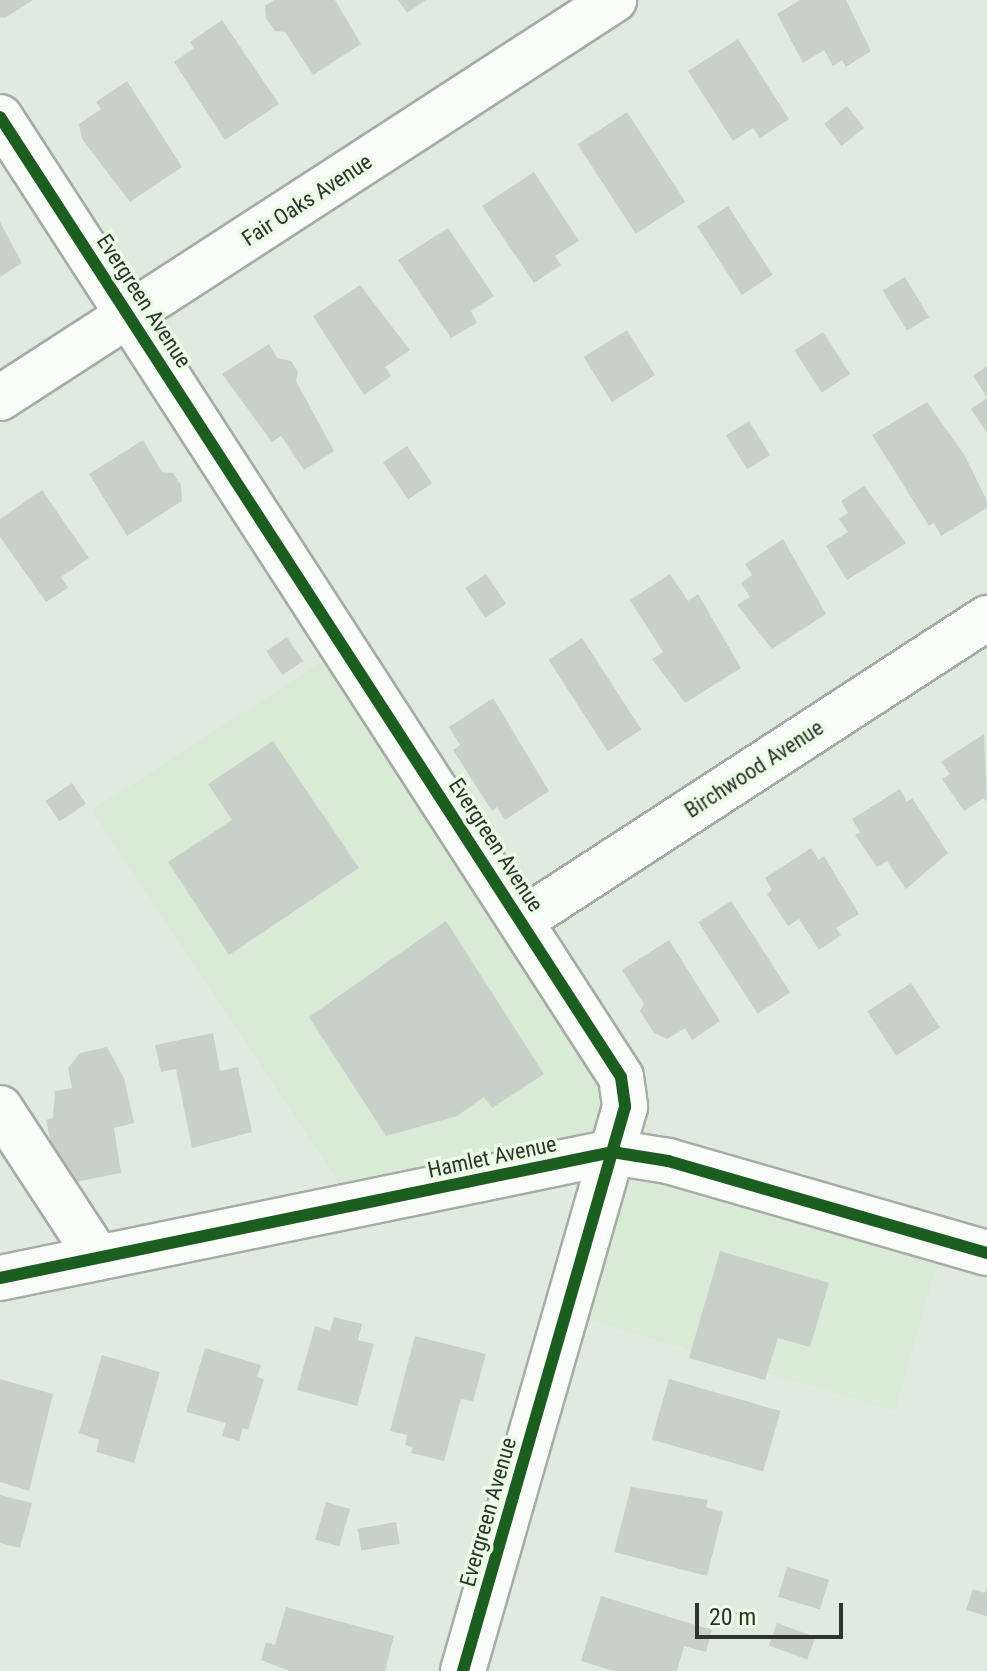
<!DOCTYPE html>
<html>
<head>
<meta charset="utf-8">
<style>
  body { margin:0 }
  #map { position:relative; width:987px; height:1671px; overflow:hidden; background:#e0ebdf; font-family:"Roboto Condensed",sans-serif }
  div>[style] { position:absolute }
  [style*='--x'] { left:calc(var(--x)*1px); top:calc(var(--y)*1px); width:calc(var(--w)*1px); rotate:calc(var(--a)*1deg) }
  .built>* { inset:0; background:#d8ebd5 }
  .building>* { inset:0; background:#c7d1c9; transform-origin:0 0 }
  .roads { filter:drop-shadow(2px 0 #a5ada4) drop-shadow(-2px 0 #a5ada4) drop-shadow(0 2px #a5ada4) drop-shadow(0 -2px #a5ada4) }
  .minor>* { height:44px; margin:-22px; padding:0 22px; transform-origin:22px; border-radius:22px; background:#fafcfa }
  .cycleway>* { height:12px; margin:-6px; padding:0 6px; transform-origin:6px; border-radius:6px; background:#1b5e20 }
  span { translate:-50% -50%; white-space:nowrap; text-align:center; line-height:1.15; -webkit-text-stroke:7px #eafee6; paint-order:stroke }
  .street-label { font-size:22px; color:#2e352c }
  .scale { position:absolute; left:695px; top:1603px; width:148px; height:36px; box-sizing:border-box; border:4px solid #2e352c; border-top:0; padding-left:10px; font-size:24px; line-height:28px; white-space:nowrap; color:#2e352c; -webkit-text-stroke:6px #eafee6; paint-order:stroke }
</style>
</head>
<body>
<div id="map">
  <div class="built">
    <div style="clip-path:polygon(343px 648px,625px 1097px,685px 1172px,943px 1242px,895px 1411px,562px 1312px,606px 1169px,358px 1212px,92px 810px)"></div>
  </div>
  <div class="building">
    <div style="clip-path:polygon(0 0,33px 0,5px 18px,0 17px)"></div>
    <div style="clip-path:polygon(274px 0,335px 0,361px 44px,313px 75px,285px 32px,275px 31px,266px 18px,265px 6px)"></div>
    <div style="clip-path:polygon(398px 0,426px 0,407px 13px)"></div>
    <div style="clip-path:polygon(800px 0,846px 0,871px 51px,846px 67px,842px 60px,833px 66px,824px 50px,803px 63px,777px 14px)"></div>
    <div style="clip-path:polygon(222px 20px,279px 104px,225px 140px,174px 62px,194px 48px,190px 42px)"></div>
    <div style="clip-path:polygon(738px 39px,789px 119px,760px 138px,753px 128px,733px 141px,688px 71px)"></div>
    <div style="clip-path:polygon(127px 81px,182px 167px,130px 202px,82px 139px,79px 124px,101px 109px,96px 102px)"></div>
    <div style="left:847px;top:106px;width:28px;height:29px;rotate:52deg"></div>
    <div style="left:627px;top:112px;width:107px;height:59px;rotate:57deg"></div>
    <div style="clip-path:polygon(534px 172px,579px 241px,555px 256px,561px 265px,534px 283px,482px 206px)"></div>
    <div style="left:728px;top:206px;width:82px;height:37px;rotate:57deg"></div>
    <div style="clip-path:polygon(0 222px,22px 263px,0 277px)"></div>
    <div style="clip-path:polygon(448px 228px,494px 296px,471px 311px,477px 323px,451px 338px,398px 260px)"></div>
    <div style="left:905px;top:277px;width:47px;height:26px;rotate:59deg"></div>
    <div style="clip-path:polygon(360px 285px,410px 350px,385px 367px,391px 376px,364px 395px,313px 316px)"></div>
    <div style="left:627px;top:330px;width:53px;height:51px;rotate:58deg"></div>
    <div style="left:823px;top:332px;width:50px;height:34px;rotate:57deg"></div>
    <div style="clip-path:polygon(269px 344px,277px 358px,291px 361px,298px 372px,296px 381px,334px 451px,304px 470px,281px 436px,272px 442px,222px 374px)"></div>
    <div style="clip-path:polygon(987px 366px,987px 397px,973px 376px)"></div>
    <div style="clip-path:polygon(987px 398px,987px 433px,971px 409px)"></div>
    <div style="clip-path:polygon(927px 402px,965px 456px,987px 501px,987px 508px,941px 536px,934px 523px,929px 526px,872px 435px)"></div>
    <div style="left:749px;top:421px;width:40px;height:27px;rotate:58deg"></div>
    <div style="clip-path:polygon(143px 440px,162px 472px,173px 473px,181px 485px,182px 501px,127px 536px,89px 474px)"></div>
    <div style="left:407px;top:446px;width:45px;height:29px;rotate:56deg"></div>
    <div style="clip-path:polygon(864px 486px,906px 543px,847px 580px,826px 546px,848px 532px,839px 519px,848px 513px,841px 501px)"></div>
    <div style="clip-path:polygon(42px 490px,89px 558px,61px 577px,68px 588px,46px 602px,0 537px,0 519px)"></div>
    <div style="clip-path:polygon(783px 539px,826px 614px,772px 649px,737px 605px,750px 597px,741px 583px,752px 575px,745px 564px)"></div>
    <div style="left:486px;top:574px;width:36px;height:25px;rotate:56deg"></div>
    <div style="clip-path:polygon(670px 574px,688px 601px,698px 594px,741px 668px,685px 703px,652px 659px,663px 652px,630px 600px)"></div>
    <div style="left:287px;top:637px;width:29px;height:25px;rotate:56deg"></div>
    <div style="left:582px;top:638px;width:109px;height:40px;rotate:57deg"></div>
    <div style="clip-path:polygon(493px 698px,549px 791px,505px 820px,497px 807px,492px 811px,453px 750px,460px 745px,449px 727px)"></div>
    <div style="clip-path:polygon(984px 734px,987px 802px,984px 798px,964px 811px,942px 779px,950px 774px,941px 762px)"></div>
    <div style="clip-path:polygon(273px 741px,359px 868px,229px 955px,168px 862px,232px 820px,208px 784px)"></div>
    <div style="left:72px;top:783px;width:25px;height:32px;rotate:56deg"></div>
    <div style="clip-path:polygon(900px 789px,907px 802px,912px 798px,948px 853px,906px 889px,887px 861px,877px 867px,855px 835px,860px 832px,852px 819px)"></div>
    <div style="clip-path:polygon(811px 848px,819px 860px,824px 856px,859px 914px,836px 928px,841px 935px,819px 950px,799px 919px,788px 926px,767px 894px,772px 890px,765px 878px)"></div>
    <div style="left:731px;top:901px;width:109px;height:39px;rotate:57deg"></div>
    <div style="clip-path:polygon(446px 921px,544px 1074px,492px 1108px,484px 1097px,457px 1116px,386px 1136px,309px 1017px)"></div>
    <div style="clip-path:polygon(669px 940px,720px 1021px,692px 1040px,685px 1028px,667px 1039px,654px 1033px,640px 1011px,644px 1004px,622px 970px)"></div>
    <div style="left:911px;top:983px;width:53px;height:52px;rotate:57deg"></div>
    <div style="clip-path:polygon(213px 1033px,220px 1071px,238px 1067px,252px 1132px,192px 1148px,176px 1069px,161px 1072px,155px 1045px)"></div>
    <div style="clip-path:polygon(107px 1047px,124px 1078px,134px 1123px,114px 1128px,121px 1173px,60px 1185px,46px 1120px,53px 1118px,55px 1091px,72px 1088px,68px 1068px,80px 1053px)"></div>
    <div style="clip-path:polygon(720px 1251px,829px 1283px,810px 1347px,778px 1338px,765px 1380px,689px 1358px)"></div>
    <div style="clip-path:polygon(334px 1317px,362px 1324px,358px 1340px,374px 1344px,357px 1406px,297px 1390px,315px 1326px,330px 1331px)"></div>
    <div style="clip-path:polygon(415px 1336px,486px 1354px,473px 1401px,461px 1399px,444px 1461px,411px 1453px,413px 1447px,405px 1445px,407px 1435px,390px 1431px)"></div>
    <div style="clip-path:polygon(205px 1348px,261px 1365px,257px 1377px,264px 1379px,248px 1430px,243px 1428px,239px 1441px,222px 1436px,226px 1423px,186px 1412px)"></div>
    <div style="clip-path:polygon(102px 1355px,160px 1372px,134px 1463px,96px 1452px,99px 1440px,79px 1433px)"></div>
    <div style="clip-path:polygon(0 1379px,53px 1394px,29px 1491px,0 1482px)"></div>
    <div style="left:669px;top:1379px;width:116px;height:63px;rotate:16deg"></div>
    <div style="clip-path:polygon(631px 1487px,708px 1500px,706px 1507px,723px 1512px,707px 1576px,614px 1552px)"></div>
    <div style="clip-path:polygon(0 1495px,32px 1503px,20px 1548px,0 1543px)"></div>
    <div style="left:326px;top:1502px;width:25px;height:39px;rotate:16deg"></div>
    <div style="left:396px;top:1522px;width:22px;height:39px;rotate:80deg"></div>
    <div style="left:787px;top:1567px;width:44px;height:31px;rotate:17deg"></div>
    <div style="clip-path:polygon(987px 1587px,987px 1616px,966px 1610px,973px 1589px,985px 1593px)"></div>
    <div style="clip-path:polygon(601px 1596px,712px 1630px,706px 1652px,684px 1646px,677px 1671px,614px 1671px,581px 1661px)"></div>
    <div style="clip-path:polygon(286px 1607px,394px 1636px,385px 1671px,289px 1671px,261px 1660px,266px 1642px,275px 1645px)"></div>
    <div style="left:777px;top:1623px;width:41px;height:24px;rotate:20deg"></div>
  </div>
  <div class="roads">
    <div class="minor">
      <div style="--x:0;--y:117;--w:1143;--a:57.1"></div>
      <div style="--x:621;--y:1077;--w:30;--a:82"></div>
      <div style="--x:625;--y:1107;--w:587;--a:106.03"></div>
      <div style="--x:0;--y:398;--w:732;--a:-32.95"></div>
      <div style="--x:521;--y:921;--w:556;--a:-33.03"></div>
      <div style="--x:0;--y:1108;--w:179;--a:56.8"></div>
      <div style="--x:0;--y:1278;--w:625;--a:-11.63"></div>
      <div style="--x:612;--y:1152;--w:57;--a:9.1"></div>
      <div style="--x:668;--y:1161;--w:332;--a:16.1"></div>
    </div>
  </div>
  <div class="cycleway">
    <div style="--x:0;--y:117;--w:1143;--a:57.1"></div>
    <div style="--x:621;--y:1077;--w:30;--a:82"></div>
    <div style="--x:625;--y:1107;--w:587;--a:106.03"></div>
    <div style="--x:0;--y:1278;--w:625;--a:-11.63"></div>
    <div style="--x:612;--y:1152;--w:57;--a:9.1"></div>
    <div style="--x:668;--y:1161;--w:332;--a:16.1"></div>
  </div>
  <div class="street-label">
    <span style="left:307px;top:200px;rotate:-33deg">Fair Oaks Avenue</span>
    <span style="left:144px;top:301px;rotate:57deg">Evergreen Avenue</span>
    <span style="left:754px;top:769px;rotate:-33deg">Birchwood Avenue</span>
    <span style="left:496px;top:845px;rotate:57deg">Evergreen Avenue</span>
    <span style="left:492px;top:1157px;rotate:-12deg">Hamlet Avenue</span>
    <span style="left:488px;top:1512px;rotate:-74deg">Evergreen Avenue</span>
  </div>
  <div class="scale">20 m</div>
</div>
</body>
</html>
